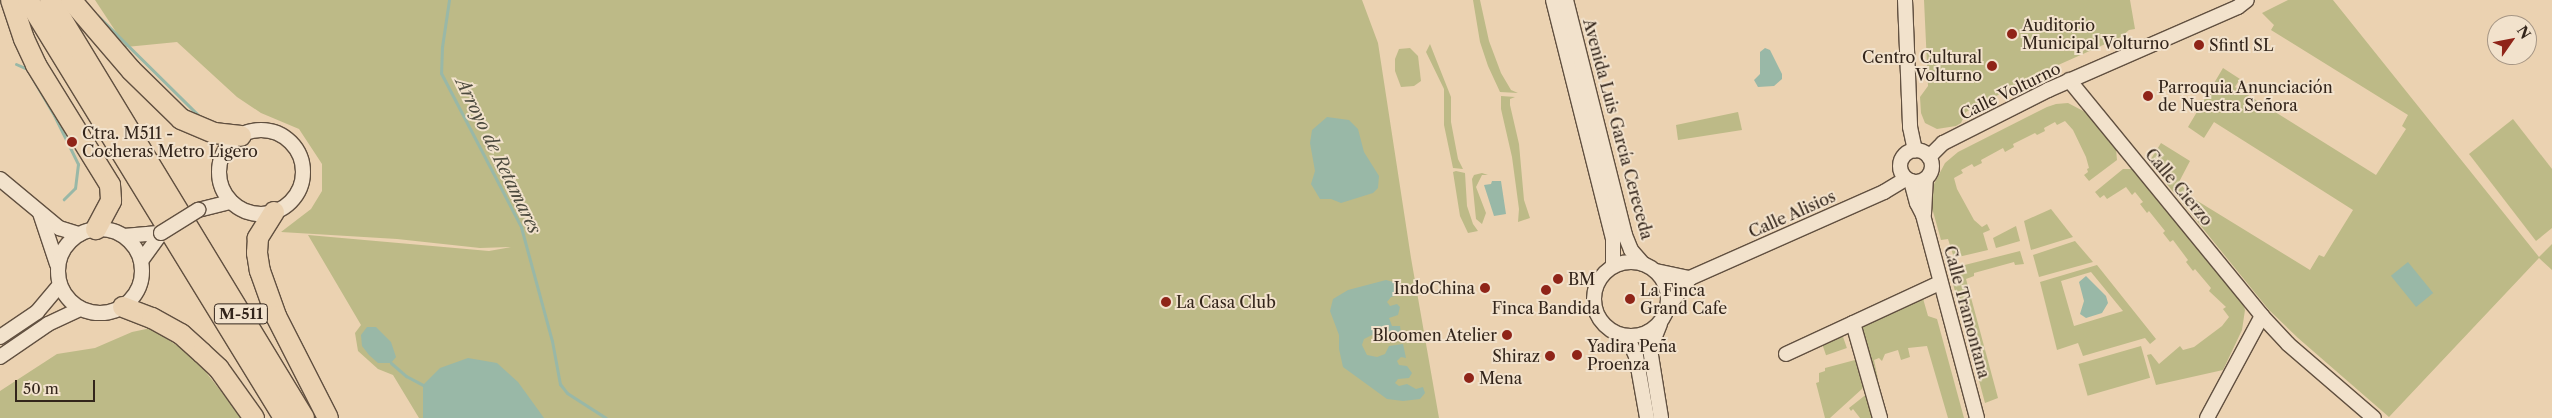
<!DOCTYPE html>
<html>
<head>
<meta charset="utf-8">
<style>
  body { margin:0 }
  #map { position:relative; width:2552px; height:418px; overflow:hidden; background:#ebd2b1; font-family:"Libre Caslon Text",serif }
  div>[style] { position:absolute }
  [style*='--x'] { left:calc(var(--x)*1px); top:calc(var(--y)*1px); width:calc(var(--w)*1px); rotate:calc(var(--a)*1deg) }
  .green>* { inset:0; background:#bdba87; transform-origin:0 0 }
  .water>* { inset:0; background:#99b8a7; transform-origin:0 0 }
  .stream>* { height:3px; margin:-1.5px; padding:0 1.5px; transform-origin:1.5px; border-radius:1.5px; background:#99b8a7 }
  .roads { filter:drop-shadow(1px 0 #615040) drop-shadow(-1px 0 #615040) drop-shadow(0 1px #615040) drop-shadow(0 -1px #615040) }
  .minor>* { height:14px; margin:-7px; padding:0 7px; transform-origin:7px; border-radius:7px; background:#f2e2cc }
  .minor>.ring { margin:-7px; padding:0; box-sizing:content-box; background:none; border:14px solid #f2e2cc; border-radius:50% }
  .highway>* { height:20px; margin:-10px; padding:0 10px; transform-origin:10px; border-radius:10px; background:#ebd2b1 }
  .bridges { filter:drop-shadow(1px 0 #615040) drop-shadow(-1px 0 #615040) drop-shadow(0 1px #615040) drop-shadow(0 -1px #615040) }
  .minor-bridge>* { height:14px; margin:-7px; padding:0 7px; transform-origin:7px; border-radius:7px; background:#f2e2cc }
  .dots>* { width:14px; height:14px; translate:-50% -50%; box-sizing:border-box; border:2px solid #f2e2cc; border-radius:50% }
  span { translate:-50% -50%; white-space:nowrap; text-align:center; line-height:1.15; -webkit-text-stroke:4px #f2e2cc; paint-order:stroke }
  .shield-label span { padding:1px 4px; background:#f2e2cc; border:1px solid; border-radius:4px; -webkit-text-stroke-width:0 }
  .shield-label { font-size:15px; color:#33251b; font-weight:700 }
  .poi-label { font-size:16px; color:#33251b }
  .left { translate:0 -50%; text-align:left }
  .right { translate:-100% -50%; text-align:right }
  .street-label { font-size:16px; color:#33251b }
  .water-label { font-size:18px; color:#4c4a3e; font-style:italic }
  .north { position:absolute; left:2487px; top:15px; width:50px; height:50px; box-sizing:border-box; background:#f2e2cc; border:1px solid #a69685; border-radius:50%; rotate:57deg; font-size:14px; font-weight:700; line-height:20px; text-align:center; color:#33251b }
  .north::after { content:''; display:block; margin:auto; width:18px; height:22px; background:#8f2418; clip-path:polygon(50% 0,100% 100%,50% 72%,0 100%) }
  .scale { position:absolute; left:15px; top:380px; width:80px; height:22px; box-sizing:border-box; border:2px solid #33251b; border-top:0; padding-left:6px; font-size:15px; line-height:18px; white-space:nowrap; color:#33251b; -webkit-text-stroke:4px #f2e2cc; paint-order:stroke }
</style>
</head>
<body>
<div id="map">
  <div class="green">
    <div style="clip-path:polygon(95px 0,1362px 0,1378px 43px,1411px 258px,1439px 418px,419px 418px,393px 375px,378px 369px,358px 351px,355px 333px,361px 325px,308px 235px,489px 251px,511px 247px,480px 248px,397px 239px,281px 232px,311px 209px,322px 191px,322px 164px,299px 129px,261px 113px,237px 97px,177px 42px,126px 47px)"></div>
    <div style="clip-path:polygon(1473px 0,1480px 0,1489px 41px,1501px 73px,1511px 90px,1518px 93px,1500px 92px,1488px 66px,1480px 42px)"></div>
    <div style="clip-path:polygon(1924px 0,2130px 0,2135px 29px,2129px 30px,2121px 37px,2038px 74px,1966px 112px,1961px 123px,1956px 126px,1937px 129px,1925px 123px,1921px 113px,1920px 97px,1928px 86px)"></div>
    <div style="clip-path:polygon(2288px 0,2333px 0,2539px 257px,2552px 244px,2552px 270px,2539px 258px,2389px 417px,2298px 338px,2269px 310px,2149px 162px,2161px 143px,2190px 161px,2179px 182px,2191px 197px,2310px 270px,2319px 255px,2324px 257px,2353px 210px,2214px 122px,2204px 138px,2188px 127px,2223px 68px,2240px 79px,2235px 87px,2376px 175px,2406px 129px,2402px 126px,2408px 115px,2271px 30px,2274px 25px,2262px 13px)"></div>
    <div style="clip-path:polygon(1430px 44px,1451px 97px,1451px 122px,1458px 159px,1463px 169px,1453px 168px,1444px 125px,1444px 89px,1426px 52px)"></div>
    <div style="clip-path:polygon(1410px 48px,1418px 56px,1421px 81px,1414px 86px,1401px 87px,1395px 71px,1395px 59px,1399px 49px)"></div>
    <div style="clip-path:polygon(1501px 96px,1515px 97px,1510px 99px,1510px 105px,1519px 144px,1524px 200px,1530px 218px,1518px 222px,1519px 209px,1512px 157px,1501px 109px)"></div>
    <div style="clip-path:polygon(2068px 103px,2087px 113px,2116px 149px,2117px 160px,2089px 181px,2084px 175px,2088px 172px,2087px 169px,2089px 168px,2086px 157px,2073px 130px,2065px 121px,2057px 125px,2055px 122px,2044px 128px,2045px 131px,2037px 135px,2035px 133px,2013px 144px,2014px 147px,2005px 152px,2003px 148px,1981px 160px,1982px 163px,1974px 167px,1972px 164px,1961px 170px,1963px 173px,1954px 178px,1957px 189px,1974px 220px,1982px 227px,1987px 224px,1990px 230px,1983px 233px,1988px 250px,1954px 258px,1948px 239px,1941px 240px,1932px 208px,1934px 184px,1945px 163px,1958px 152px,2047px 107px,2056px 104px)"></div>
    <div style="clip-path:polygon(1738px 112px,1742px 130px,1678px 140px,1676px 125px)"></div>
    <div style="clip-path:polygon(2513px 119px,2552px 169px,2552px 228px,2536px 241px,2469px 154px)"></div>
    <div style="clip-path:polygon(2123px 169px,2133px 169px,2243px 304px,2245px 310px,2242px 330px,2223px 370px,2156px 385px,2147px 355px,2151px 354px,2159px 364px,2180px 346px,2183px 350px,2194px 347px,2222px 326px,2229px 317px,2223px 309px,2226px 307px,2209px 291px,2211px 288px,2195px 269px,2193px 271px,2186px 262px,2188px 260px,2173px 240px,2170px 242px,2163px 233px,2165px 231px,2149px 211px,2147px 213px,2140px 204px,2143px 202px,2135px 192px,2132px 195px,2126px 187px,2107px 199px,2104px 195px,2100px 198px,2095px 192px)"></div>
    <div style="clip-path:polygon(1456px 171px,1465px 173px,1467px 206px,1473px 224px,1478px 231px,1468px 233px,1460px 216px,1453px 172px)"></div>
    <div style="clip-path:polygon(1482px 173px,1488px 175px,1482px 175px,1476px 187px,1486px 213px,1482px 224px,1476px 219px,1472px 179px,1474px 175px)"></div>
    <div style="clip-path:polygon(2051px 209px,2073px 237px,2031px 250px,2024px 221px)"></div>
    <div style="clip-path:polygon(2016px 226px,2020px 241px,1996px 248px,1993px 238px)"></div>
    <div style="clip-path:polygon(2075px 241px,2093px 262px,2039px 277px,2033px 255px)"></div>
    <div style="clip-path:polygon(2020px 251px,2024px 264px,2015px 265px,2014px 262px,1974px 273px,1974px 276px,1966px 279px,1998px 398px,1985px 403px,1949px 269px)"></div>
    <div style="clip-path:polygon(evenodd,2097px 265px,2156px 339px,2150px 344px,2145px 338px,2083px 356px,2078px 343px,2057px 350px,2040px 282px,2097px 265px,2091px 272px,2123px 311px,2074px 326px,2061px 281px,2091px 272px)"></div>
    <div style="clip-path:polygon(1922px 295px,1928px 316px,1937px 319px,1964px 418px,1948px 418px,1927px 346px,1908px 348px,1910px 357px,1901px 360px,1898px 350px,1885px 354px,1882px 361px,1879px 358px,1874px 360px,1878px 379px,1870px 381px,1859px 327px)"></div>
    <div style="clip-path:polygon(151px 328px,194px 357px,242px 418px,0 418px,0 391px,57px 354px,95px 348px,132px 332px)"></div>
    <div style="left:1841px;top:331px;width:18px;height:22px;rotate:71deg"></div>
    <div style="left:2141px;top:346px;width:33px;height:65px;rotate:74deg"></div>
    <div style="clip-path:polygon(1855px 360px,1863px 388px,1830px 418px,1825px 418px,1816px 383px,1819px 382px,1819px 373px,1825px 371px,1825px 368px)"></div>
    <div style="clip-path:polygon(1868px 393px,1877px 418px,1860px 418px,1853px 409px,1851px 411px,1849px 408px)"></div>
  </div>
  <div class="water">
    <div style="clip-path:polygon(1765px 48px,1770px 50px,1782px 74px,1782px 79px,1774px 86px,1758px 87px,1754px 80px,1760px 74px,1760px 52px)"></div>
    <div style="clip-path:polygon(1327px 117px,1349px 120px,1358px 129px,1364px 152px,1379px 176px,1378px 188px,1373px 193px,1341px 203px,1331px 199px,1320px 199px,1311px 184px,1315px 171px,1310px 143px,1312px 130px)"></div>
    <div style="clip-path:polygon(1492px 181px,1501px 181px,1506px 214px,1494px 216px,1484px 185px,1491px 184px)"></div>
    <div style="left:2408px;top:262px;width:40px;height:22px;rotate:51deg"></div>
    <div style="clip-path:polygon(2086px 276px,2106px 296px,2108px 303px,2102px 313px,2086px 318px,2080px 314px,2084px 301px,2079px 282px)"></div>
    <div style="clip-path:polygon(1386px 280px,1401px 284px,1405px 293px,1391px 297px,1387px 302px,1390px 306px,1397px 304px,1400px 307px,1398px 315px,1389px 318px,1392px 326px,1400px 326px,1402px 339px,1388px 341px,1374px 334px,1364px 339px,1362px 345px,1367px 355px,1377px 357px,1385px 354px,1389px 346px,1403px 344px,1406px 358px,1401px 357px,1397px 361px,1399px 365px,1407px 366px,1412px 373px,1409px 378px,1398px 379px,1395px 383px,1399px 386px,1407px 384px,1416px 389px,1423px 387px,1425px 393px,1420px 399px,1403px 401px,1387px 399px,1343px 367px,1339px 349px,1339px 335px,1330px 311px,1333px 299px,1348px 290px)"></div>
    <div style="clip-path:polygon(367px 327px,376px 327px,391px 342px,396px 357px,391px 363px,378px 363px,369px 355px,362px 346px,361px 335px)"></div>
    <div style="clip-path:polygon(468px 358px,497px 363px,518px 382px,544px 418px,423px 418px,423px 385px,440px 368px)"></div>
  </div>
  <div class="stream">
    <div style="--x:449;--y:0;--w:48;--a:98.5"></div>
    <div style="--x:442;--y:47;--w:26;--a:92"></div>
    <div style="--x:441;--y:73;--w:174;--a:62.5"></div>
    <div style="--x:521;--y:227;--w:118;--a:74.8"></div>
    <div style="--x:552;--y:341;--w:44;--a:79.5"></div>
    <div style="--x:560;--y:384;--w:11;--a:52"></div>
    <div style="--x:567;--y:393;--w:46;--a:32.7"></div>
    <div style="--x:97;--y:15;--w:142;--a:44.7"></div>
    <div style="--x:16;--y:64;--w:12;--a:24"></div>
    <div style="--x:27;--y:69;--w:53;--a:59.6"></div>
    <div style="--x:54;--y:115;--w:55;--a:63.9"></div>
    <div style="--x:78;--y:164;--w:24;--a:97"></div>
    <div style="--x:75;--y:188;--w:16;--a:135"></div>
    <div style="--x:391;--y:363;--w:20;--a:41"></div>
    <div style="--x:406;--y:376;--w:19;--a:28"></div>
  </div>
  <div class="roads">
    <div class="minor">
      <div style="--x:1553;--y:0;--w:245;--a:75.9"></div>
      <div style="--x:1613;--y:238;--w:28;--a:90"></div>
      <div style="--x:1566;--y:0;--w:242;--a:75.9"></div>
      <div style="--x:1625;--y:235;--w:16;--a:68"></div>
      <div style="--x:1631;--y:250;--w:18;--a:49"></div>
      <div style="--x:1905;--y:0;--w:127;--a:87.7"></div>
      <div style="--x:1910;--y:127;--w:24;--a:78"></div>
      <div style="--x:2069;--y:80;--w:305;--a:50.7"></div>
      <div style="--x:2262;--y:316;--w:38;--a:47"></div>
      <div style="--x:2288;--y:344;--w:113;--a:40.7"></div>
      <div class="ring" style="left:219px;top:130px;width:70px;height:70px"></div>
      <div class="ring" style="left:1900px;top:150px;width:18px;height:18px"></div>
      <div style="--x:1929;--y:157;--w:20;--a:-45"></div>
      <div style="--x:1943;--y:143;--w:118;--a:-26.8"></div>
      <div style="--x:2048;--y:90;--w:207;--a:-23.6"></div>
      <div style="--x:2238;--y:7;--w:11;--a:-38"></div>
      <div style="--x:0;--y:179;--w:77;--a:39.7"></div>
      <div style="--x:59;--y:228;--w:21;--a:17"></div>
      <div style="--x:1911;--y:181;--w:23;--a:75"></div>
      <div style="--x:1917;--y:203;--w:13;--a:63"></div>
      <div style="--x:1923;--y:215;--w:210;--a:75.1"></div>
      <div style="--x:198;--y:210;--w:34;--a:-14"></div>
      <div style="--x:40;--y:213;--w:54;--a:71.6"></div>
      <div style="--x:1924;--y:214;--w:35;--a:-87"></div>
      <div class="ring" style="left:58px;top:229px;width:70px;height:70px"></div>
      <div style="--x:124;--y:236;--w:37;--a:-5"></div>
      <div style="--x:141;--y:261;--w:34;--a:-54"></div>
      <div class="ring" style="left:1594px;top:262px;width:60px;height:60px"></div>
      <div style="--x:1656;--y:271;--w:35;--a:12"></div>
      <div style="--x:1668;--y:307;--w:36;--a:-53"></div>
      <div style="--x:1690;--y:278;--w:212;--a:-23.9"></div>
      <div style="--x:1884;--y:192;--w:26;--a:-31"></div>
      <div style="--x:1853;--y:323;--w:99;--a:74.1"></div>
      <div style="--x:1660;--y:324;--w:27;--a:112"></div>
      <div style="--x:1650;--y:349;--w:70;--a:80.9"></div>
      <div style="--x:1627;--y:336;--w:22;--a:66"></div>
      <div style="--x:1636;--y:356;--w:63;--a:79.9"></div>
      <div style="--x:0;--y:337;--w:45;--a:-34"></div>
      <div style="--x:37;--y:312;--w:35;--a:-50"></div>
      <div style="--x:1786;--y:354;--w:170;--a:-24.8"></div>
      <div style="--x:0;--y:357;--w:58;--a:-34.5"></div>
      <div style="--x:48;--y:324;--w:35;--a:-25"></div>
      <div style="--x:2207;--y:418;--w:116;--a:-61.7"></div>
    </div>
    <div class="highway">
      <div style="--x:11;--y:0;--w:41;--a:71.6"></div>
      <div style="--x:24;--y:39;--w:29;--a:65"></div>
      <div style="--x:36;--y:65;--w:141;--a:58.3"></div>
      <div style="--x:110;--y:185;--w:16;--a:86"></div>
      <div style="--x:111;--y:201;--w:32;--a:118"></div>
      <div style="--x:28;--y:0;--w:490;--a:58.5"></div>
      <div style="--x:50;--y:0;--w:489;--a:58.7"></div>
      <div style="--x:71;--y:0;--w:92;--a:49.4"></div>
      <div style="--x:131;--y:70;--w:70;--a:44.4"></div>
      <div style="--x:181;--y:119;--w:36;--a:23"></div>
      <div style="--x:214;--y:133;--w:27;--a:6"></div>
      <div style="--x:274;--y:212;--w:31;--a:122"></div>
      <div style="--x:258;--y:238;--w:15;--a:94"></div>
      <div style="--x:257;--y:253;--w:18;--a:81"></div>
      <div style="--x:260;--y:271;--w:48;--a:70.4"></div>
      <div style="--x:276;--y:316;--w:114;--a:63"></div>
      <div style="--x:123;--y:307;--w:31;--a:21"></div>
      <div style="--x:152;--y:318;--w:33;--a:29"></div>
      <div style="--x:181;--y:334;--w:28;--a:42"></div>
      <div style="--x:202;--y:353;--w:23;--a:43"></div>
      <div style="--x:219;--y:369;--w:60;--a:54.5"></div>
    </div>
  </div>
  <div class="bridges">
    <div class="minor-bridge">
      <div style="--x:161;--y:233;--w:44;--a:-31.9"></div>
    </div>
  </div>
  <div class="dots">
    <div style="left:2012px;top:34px;background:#8f2418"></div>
    <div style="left:2199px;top:45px;background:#8f2418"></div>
    <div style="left:1992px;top:66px;background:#8f2418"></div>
    <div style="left:2148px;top:96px;background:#8f2418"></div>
    <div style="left:72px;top:142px;background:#8f2418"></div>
    <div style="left:1558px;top:279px;background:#8f2418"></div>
    <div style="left:1485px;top:288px;background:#8f2418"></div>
    <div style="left:1546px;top:290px;background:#8f2418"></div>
    <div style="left:1630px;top:299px;background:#8f2418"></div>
    <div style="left:1166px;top:302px;background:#8f2418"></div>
    <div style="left:1507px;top:335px;background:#8f2418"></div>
    <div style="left:1577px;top:355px;background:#8f2418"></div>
    <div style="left:1550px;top:356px;background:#8f2418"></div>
    <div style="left:1469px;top:378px;background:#8f2418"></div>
  </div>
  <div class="shield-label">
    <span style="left:241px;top:314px">M-511</span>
  </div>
  <div class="poi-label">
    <span class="left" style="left:2022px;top:34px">Auditorio<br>Municipal Volturno</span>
    <span class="left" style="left:2209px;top:45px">Sfintl SL</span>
    <span class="right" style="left:1982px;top:66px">Centro Cultural<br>Volturno</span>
    <span class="left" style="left:2158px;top:96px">Parroquia Anunciación<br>de Nuestra Señora</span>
    <span class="left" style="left:82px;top:142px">Ctra. M511 -<br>Cocheras Metro Ligero</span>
    <span class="left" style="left:1568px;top:279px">BM</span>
    <span class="right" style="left:1475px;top:288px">IndoChina</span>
    <span class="left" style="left:1640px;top:299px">La Finca<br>Grand Cafe</span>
    <span class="left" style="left:1176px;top:302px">La Casa Club</span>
    <span style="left:1546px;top:308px">Finca Bandida</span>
    <span class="right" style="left:1497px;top:335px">Bloomen Atelier</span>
    <span class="left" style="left:1587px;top:355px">Yadira Peña<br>Proenza</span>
    <span class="right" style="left:1540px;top:356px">Shiraz</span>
    <span class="left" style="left:1479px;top:378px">Mena</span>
  </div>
  <div class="street-label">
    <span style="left:2010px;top:91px;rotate:-26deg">Calle Volturno</span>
    <span style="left:1618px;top:129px;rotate:75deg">Avenida Luis García Cereceda</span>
    <span style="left:2179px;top:187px;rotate:50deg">Calle Cierzo</span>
    <span style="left:1792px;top:214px;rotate:-24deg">Calle Alisios</span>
    <span style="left:1967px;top:312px;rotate:75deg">Calle Tramontana</span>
  </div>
  <div class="water-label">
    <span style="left:498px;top:156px;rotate:64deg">Arroyo de Retamares</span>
  </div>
  <div class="north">N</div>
  <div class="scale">50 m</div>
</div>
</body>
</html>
